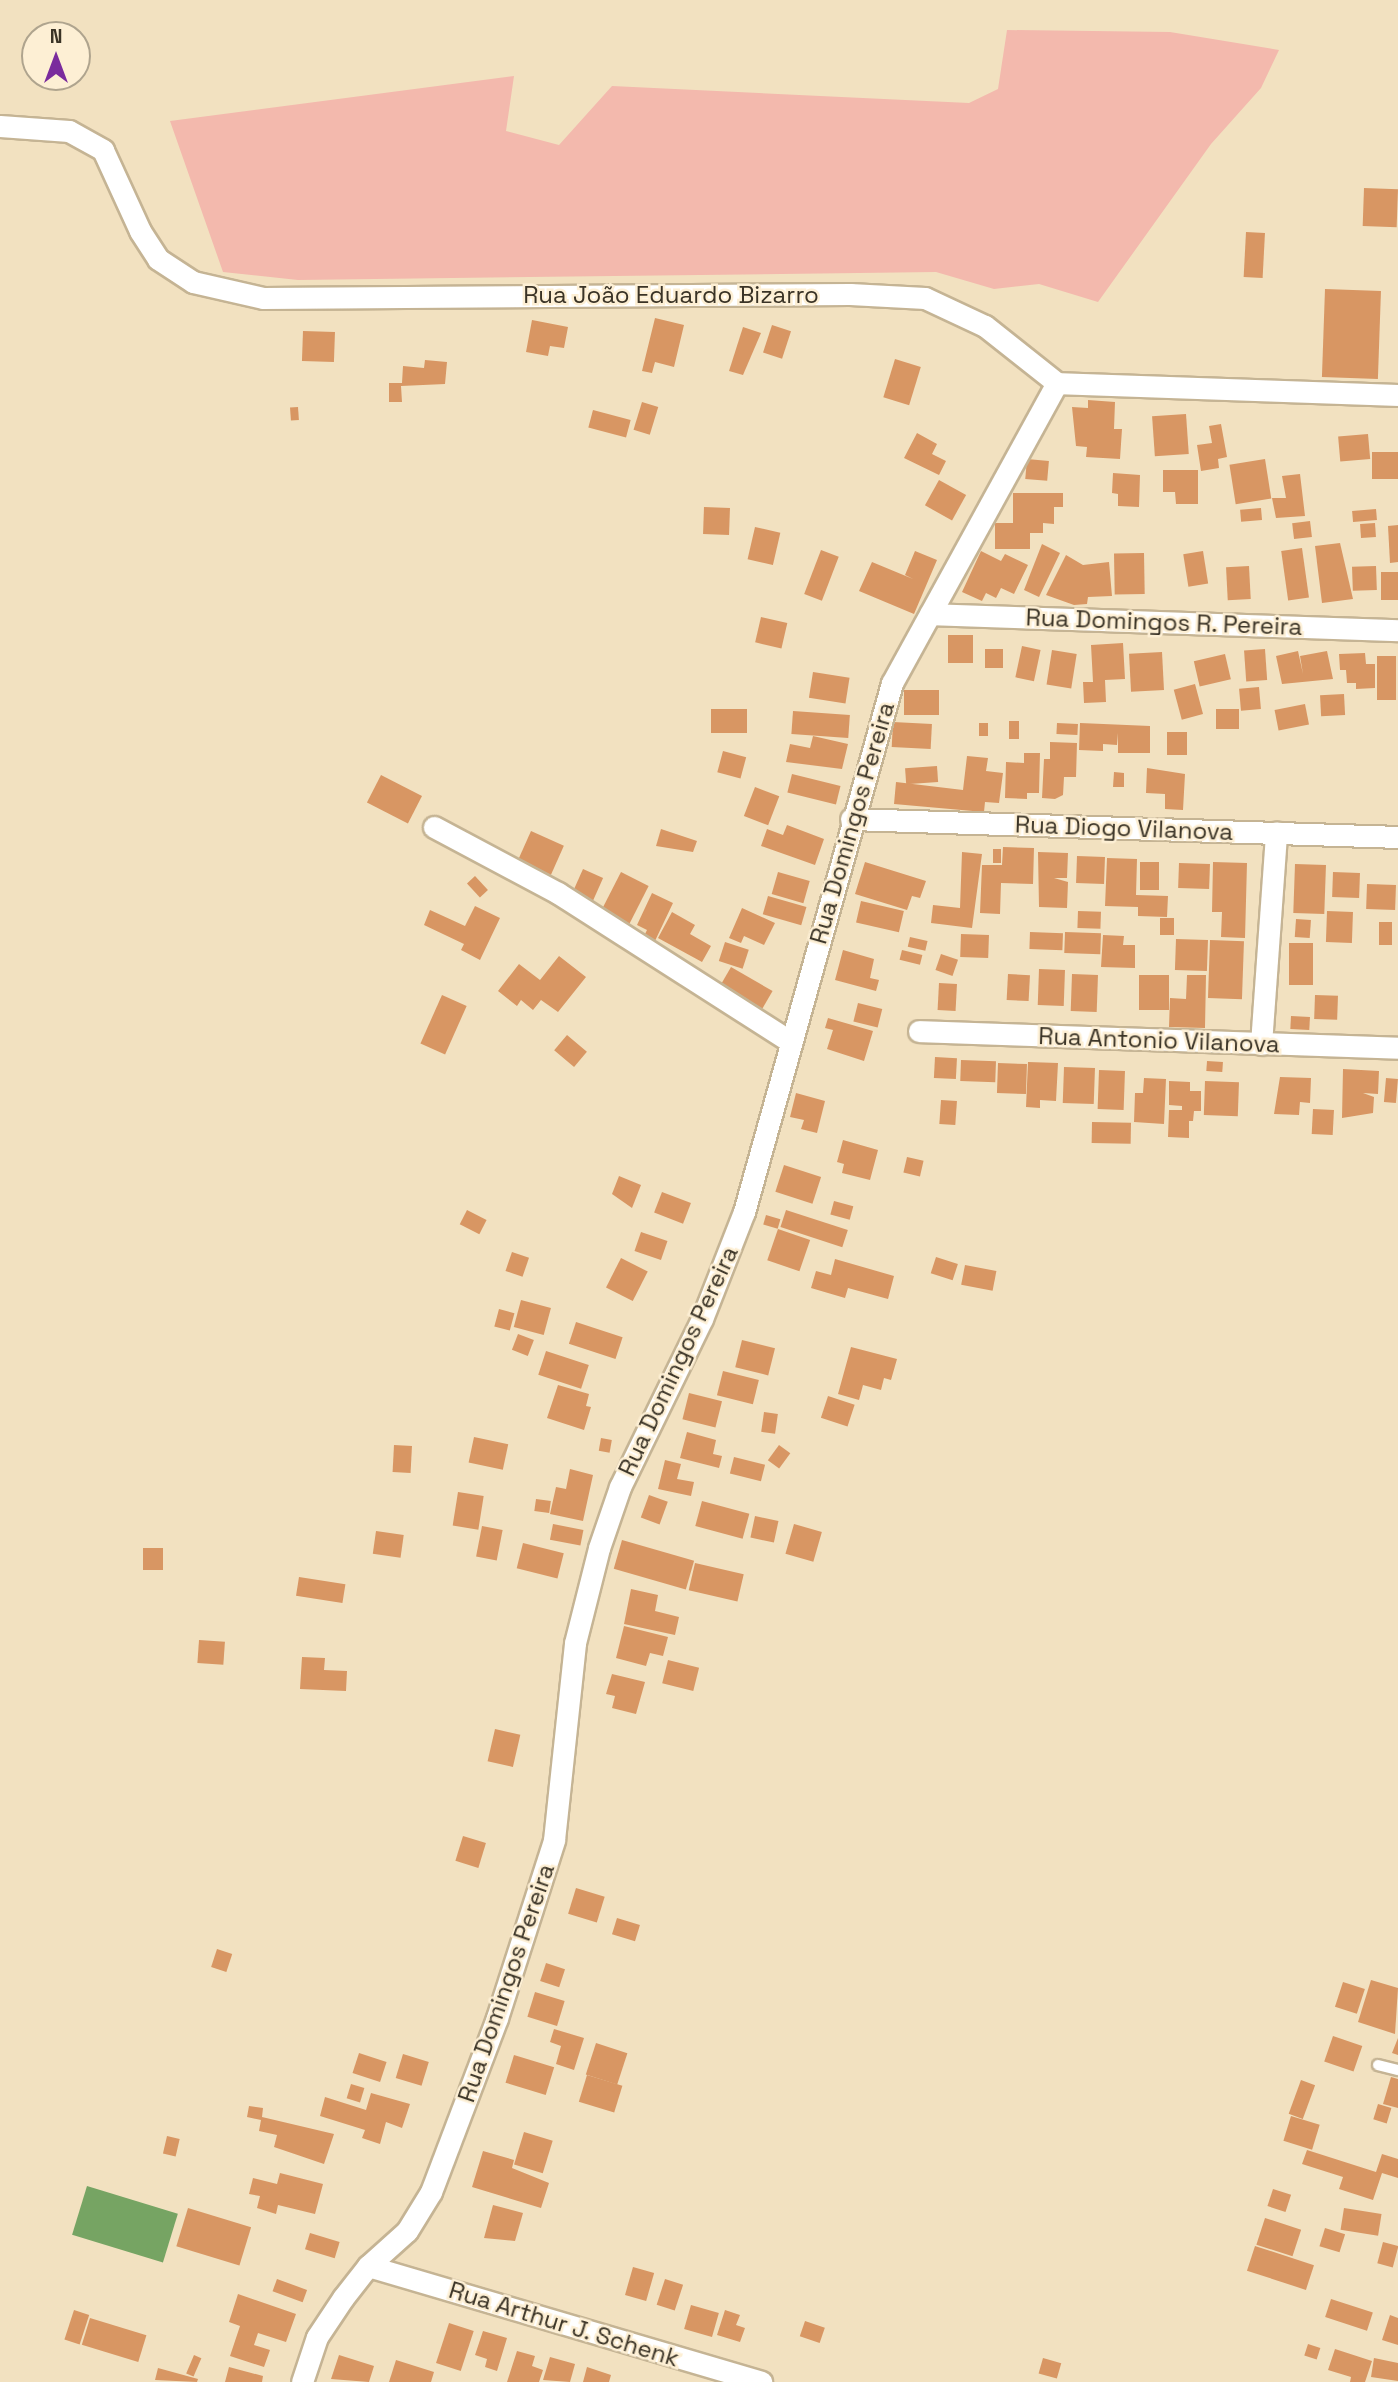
<!DOCTYPE html>
<html>
<head>
<meta charset="utf-8">
<style>
  body { margin:0 }
  #map { position:relative; width:1398px; height:2382px; overflow:hidden; background:#f2e1c0; font-family:"Space Grotesk",sans-serif }
  div>[style] { position:absolute }
  [style*='--x'] { left:calc(var(--x)*1px); top:calc(var(--y)*1px); width:calc(var(--w)*1px); rotate:calc(var(--a)*1deg) }
  .green>* { inset:0; background:#f3b9ad }
  .water>* { inset:0; background:#76a463; transform-origin:0 0 }
  .building>* { inset:0; background:#d89663; transform-origin:0 0 }
  .roads { filter:drop-shadow(2px 0 #c5b494) drop-shadow(-2px 0 #c5b494) drop-shadow(0 2px #c5b494) drop-shadow(0 -2px #c5b494) }
  .lane>* { height:10px; margin:-5px; padding:0 5px; transform-origin:5px; border-radius:5px; background:#fff }
  .street>* { height:21px; margin:-10.5px; padding:0 10.5px; transform-origin:10.5px; border-radius:10.5px; background:#fff }
  span { translate:-50% -50%; white-space:nowrap; text-align:center; line-height:1.15; -webkit-text-stroke:5px #fdefd4; paint-order:stroke }
  .street-label { font-size:24px; color:#3a3326 }
  .north { position:absolute; left:21px; top:21px; width:70px; height:70px; box-sizing:border-box; background:#fdefd4; border:2px solid #afa48e; border-radius:50%; rotate:0deg; font-size:19px; font-weight:700; line-height:28px; text-align:center; color:#3a3326 }
  .north::after { content:''; display:block; margin:auto; width:24px; height:32px; background:#7a2b9d; clip-path:polygon(50% 0,100% 100%,50% 72%,0 100%) }
</style>
</head>
<body>
<div id="map">
  <div class="green">
    <div style="clip-path:polygon(1007px 30px,1170px 32px,1279px 50px,1261px 88px,1211px 144px,1098px 302px,1039px 284px,994px 289px,936px 272px,298px 280px,223px 272px,170px 121px,514px 76px,506px 131px,559px 145px,612px 86px,969px 103px,998px 89px)"></div>
  </div>
  <div class="water">
    <div style="left:87px;top:2186px;width:95px;height:51px;rotate:17deg"></div>
  </div>
  <div class="building">
    <div style="left:1364px;top:188px;width:34px;height:38px;rotate:2deg"></div>
    <div style="left:1246px;top:232px;width:19px;height:45px;rotate:3deg"></div>
    <div style="left:1325px;top:289px;width:56px;height:88px;rotate:2deg"></div>
    <div style="clip-path:polygon(655px 318px,684px 325px,674px 367px,655px 362px,652px 373px,642px 371px)"></div>
    <div style="clip-path:polygon(532px 320px,568px 327px,564px 348px,550px 346px,548px 356px,526px 352px)"></div>
    <div style="left:772px;top:325px;width:20px;height:29px;rotate:18deg"></div>
    <div style="clip-path:polygon(743px 327px,761px 333px,743px 375px,729px 371px)"></div>
    <div style="left:303px;top:331px;width:32px;height:30px;rotate:2deg"></div>
    <div style="left:895px;top:359px;width:27px;height:40px;rotate:17deg"></div>
    <div style="clip-path:polygon(425px 360px,447px 362px,445px 384px,401px 386px,402px 402px,389px 402px,389px 383px,402px 383px,403px 366px,424px 368px)"></div>
    <div style="clip-path:polygon(1088px 400px,1115px 402px,1114px 429px,1122px 429px,1120px 459px,1086px 457px,1087px 447px,1076px 446px,1072px 407px,1088px 408px)"></div>
    <div style="left:642px;top:402px;width:17px;height:29px;rotate:17deg"></div>
    <div style="left:298px;top:407px;width:13px;height:8px;rotate:86deg"></div>
    <div style="left:593px;top:410px;width:39px;height:18px;rotate:15deg"></div>
    <div style="left:1186px;top:414px;width:40px;height:34px;rotate:86deg"></div>
    <div style="clip-path:polygon(1221px 424px,1227px 457px,1218px 459px,1219px 468px,1201px 471px,1197px 445px,1212px 443px,1209px 426px)"></div>
    <div style="clip-path:polygon(917px 433px,937px 444px,932px 454px,946px 461px,939px 475px,904px 458px)"></div>
    <div style="left:1368px;top:434px;width:25px;height:30px;rotate:85deg"></div>
    <div style="left:1398px;top:452px;width:27px;height:26px;rotate:90deg"></div>
    <div style="left:1027px;top:459px;width:22px;height:20px;rotate:5deg"></div>
    <div style="left:1265px;top:459px;width:40px;height:36px;rotate:81deg"></div>
    <div style="clip-path:polygon(1163px 470px,1198px 470px,1198px 504px,1176px 504px,1175px 492px,1163px 492px)"></div>
    <div style="clip-path:polygon(1113px 473px,1140px 475px,1139px 507px,1118px 506px,1118px 494px,1112px 493px)"></div>
    <div style="clip-path:polygon(1300px 474px,1305px 516px,1276px 518px,1272px 498px,1286px 498px,1282px 476px)"></div>
    <div style="left:939px;top:480px;width:31px;height:29px;rotate:29deg"></div>
    <div style="clip-path:polygon(1013px 493px,1063px 493px,1063px 507px,1054px 507px,1054px 524px,1043px 523px,1043px 533px,1030px 533px,1030px 549px,995px 549px,995px 523px,1013px 523px)"></div>
    <div style="left:704px;top:507px;width:26px;height:27px;rotate:2deg"></div>
    <div style="left:1261px;top:508px;width:12px;height:21px;rotate:85deg"></div>
    <div style="left:1376px;top:509px;width:11px;height:24px;rotate:85deg"></div>
    <div style="left:1310px;top:521px;width:16px;height:18px;rotate:83deg"></div>
    <div style="left:1375px;top:523px;width:14px;height:15px;rotate:86deg"></div>
    <div style="clip-path:polygon(1398px 525px,1398px 562px,1390px 563px,1388px 526px)"></div>
    <div style="left:755px;top:527px;width:26px;height:33px;rotate:13deg"></div>
    <div style="clip-path:polygon(1340px 543px,1353px 599px,1322px 603px,1315px 546px)"></div>
    <div style="clip-path:polygon(1042px 544px,1060px 553px,1039px 597px,1024px 590px)"></div>
    <div style="left:1302px;top:548px;width:50px;height:21px;rotate:82deg"></div>
    <div style="left:821px;top:550px;width:19px;height:47px;rotate:21deg"></div>
    <div style="clip-path:polygon(915px 551px,937px 560px,914px 614px,859px 591px,872px 562px,913px 579px,905px 575px)"></div>
    <div style="clip-path:polygon(981px 551px,1001px 561px,1005px 554px,1028px 565px,1014px 594px,1001px 588px,996px 598px,986px 593px,982px 601px,962px 592px)"></div>
    <div style="left:1203px;top:551px;width:33px;height:20px;rotate:81deg"></div>
    <div style="left:1144px;top:553px;width:41px;height:30px;rotate:89deg"></div>
    <div style="clip-path:polygon(1066px 555px,1083px 565px,1109px 562px,1112px 596px,1088px 597px,1087px 604px,1074px 605px,1046px 595px)"></div>
    <div style="left:1249px;top:566px;width:33px;height:23px;rotate:87deg"></div>
    <div style="left:1376px;top:566px;width:24px;height:24px;rotate:88deg"></div>
    <div style="left:1398px;top:572px;width:28px;height:17px;rotate:90deg"></div>
    <div style="left:761px;top:617px;width:27px;height:26px;rotate:13deg"></div>
    <div style="left:948px;top:635px;width:25px;height:28px"></div>
    <div style="clip-path:polygon(1123px 643px,1125px 679px,1105px 680px,1106px 702px,1084px 703px,1083px 682px,1093px 682px,1091px 645px)"></div>
    <div style="left:1022px;top:646px;width:19px;height:32px;rotate:12deg"></div>
    <div style="left:1003px;top:649px;width:19px;height:18px;rotate:90deg"></div>
    <div style="left:1265px;top:649px;width:31px;height:21px;rotate:86deg"></div>
    <div style="left:1052px;top:650px;width:25px;height:35px;rotate:9deg"></div>
    <div style="clip-path:polygon(1298px 651px,1303px 674px,1300px 656px,1327px 651px,1333px 679px,1282px 684px,1276px 656px)"></div>
    <div style="left:1162px;top:652px;width:38px;height:33px;rotate:87deg"></div>
    <div style="clip-path:polygon(1365px 653px,1366px 664px,1375px 664px,1375px 688px,1356px 689px,1356px 683px,1347px 683px,1346px 670px,1340px 670px,1339px 654px)"></div>
    <div style="left:1225px;top:654px;width:26px;height:32px;rotate:77deg"></div>
    <div style="left:1377px;top:656px;width:19px;height:44px"></div>
    <div style="left:813px;top:672px;width:37px;height:26px;rotate:9deg"></div>
    <div style="left:1195px;top:684px;width:31px;height:22px;rotate:75deg"></div>
    <div style="left:1259px;top:687px;width:22px;height:20px;rotate:85deg"></div>
    <div style="left:939px;top:690px;width:25px;height:35px;rotate:90deg"></div>
    <div style="left:1344px;top:694px;width:21px;height:24px;rotate:87deg"></div>
    <div style="left:1305px;top:704px;width:21px;height:31px;rotate:79deg"></div>
    <div style="left:711px;top:709px;width:36px;height:24px"></div>
    <div style="left:1216px;top:709px;width:23px;height:20px"></div>
    <div style="left:793px;top:711px;width:57px;height:23px;rotate:4deg"></div>
    <div style="left:1009px;top:721px;width:10px;height:18px"></div>
    <div style="left:893px;top:722px;width:39px;height:25px;rotate:3deg"></div>
    <div style="left:979px;top:723px;width:9px;height:13px"></div>
    <div style="left:1057px;top:723px;width:21px;height:11px;rotate:3deg"></div>
    <div style="clip-path:polygon(1080px 723px,1150px 726px,1150px 753px,1118px 753px,1118px 733px,1117px 745px,1103px 744px,1103px 751px,1079px 750px)"></div>
    <div style="left:1167px;top:732px;width:20px;height:23px"></div>
    <div style="clip-path:polygon(813px 736px,848px 744px,842px 769px,786px 762px,790px 744px,810px 748px)"></div>
    <div style="clip-path:polygon(1050px 742px,1077px 743px,1076px 777px,1064px 777px,1063px 795px,1055px 799px,1042px 798px,1044px 759px,1050px 759px)"></div>
    <div style="left:723px;top:751px;width:24px;height:22px;rotate:15deg"></div>
    <div style="clip-path:polygon(1024px 753px,1040px 753px,1039px 793px,1027px 793px,1027px 799px,1005px 798px,1006px 762px,1024px 763px)"></div>
    <div style="clip-path:polygon(967px 756px,988px 758px,986px 771px,1003px 773px,999px 803px,985px 802px,984px 812px,894px 804px,896px 782px,963px 790px)"></div>
    <div style="left:937px;top:766px;width:16px;height:32px;rotate:86deg"></div>
    <div style="clip-path:polygon(1147px 768px,1185px 774px,1183px 810px,1165px 809px,1165px 794px,1146px 793px)"></div>
    <div style="clip-path:polygon(1114px 772px,1124px 773px,1124px 787px,1113px 787px)"></div>
    <div style="left:792px;top:774px;width:50px;height:19px;rotate:14deg"></div>
    <div style="left:381px;top:775px;width:46px;height:31px;rotate:27deg"></div>
    <div style="left:755px;top:787px;width:26px;height:31px;rotate:21deg"></div>
    <div style="clip-path:polygon(787px 825px,824px 839px,815px 865px,761px 846px,767px 829px,783px 835px)"></div>
    <div style="clip-path:polygon(661px 829px,697px 841px,693px 852px,656px 846px)"></div>
    <div style="left:531px;top:831px;width:36px;height:32px;rotate:24deg"></div>
    <div style="clip-path:polygon(1003px 847px,1034px 848px,1033px 884px,1001px 883px,1000px 914px,980px 913px,982px 865px,1002px 865px)"></div>
    <div style="left:993px;top:849px;width:8px;height:14px"></div>
    <div style="clip-path:polygon(962px 852px,982px 854px,972px 928px,931px 923px,933px 905px,960px 908px)"></div>
    <div style="clip-path:polygon(1038px 852px,1068px 853px,1067px 878px,1054px 878px,1068px 882px,1067px 908px,1039px 907px)"></div>
    <div style="left:1077px;top:856px;width:28px;height:27px;rotate:2deg"></div>
    <div style="clip-path:polygon(1107px 858px,1137px 859px,1136px 895px,1168px 896px,1167px 917px,1138px 916px,1138px 907px,1105px 906px)"></div>
    <div style="clip-path:polygon(865px 862px,926px 881px,920px 898px,912px 896px,907px 910px,855px 894px)"></div>
    <div style="left:1140px;top:862px;width:19px;height:28px"></div>
    <div style="clip-path:polygon(1213px 862px,1247px 863px,1245px 938px,1221px 937px,1222px 912px,1212px 912px)"></div>
    <div style="left:1179px;top:863px;width:31px;height:25px;rotate:2deg"></div>
    <div style="left:1295px;top:864px;width:31px;height:49px;rotate:2deg"></div>
    <div style="left:583px;top:869px;width:22px;height:26px;rotate:24deg"></div>
    <div style="left:621px;top:872px;width:31px;height:45px;rotate:27deg"></div>
    <div style="left:778px;top:872px;width:33px;height:23px;rotate:16deg"></div>
    <div style="left:1333px;top:872px;width:27px;height:25px;rotate:2deg"></div>
    <div style="left:475px;top:876px;width:19px;height:11px;rotate:47deg"></div>
    <div style="left:1367px;top:884px;width:29px;height:25px;rotate:2deg"></div>
    <div style="clip-path:polygon(652px 893px,673px 903px,654px 943px,643px 938px,647px 930px,637px 925px)"></div>
    <div style="left:768px;top:896px;width:40px;height:19px;rotate:16deg"></div>
    <div style="left:861px;top:901px;width:44px;height:22px;rotate:13deg"></div>
    <div style="clip-path:polygon(475px 906px,500px 918px,480px 960px,461px 950px,464px 944px,424px 925px,430px 910px,465px 926px)"></div>
    <div style="clip-path:polygon(742px 908px,775px 923px,764px 945px,744px 936px,741px 943px,729px 938px)"></div>
    <div style="left:1078px;top:911px;width:23px;height:17px;rotate:2deg"></div>
    <div style="left:1327px;top:911px;width:26px;height:31px;rotate:2deg"></div>
    <div style="clip-path:polygon(672px 912px,695px 925px,690px 934px,711px 946px,702px 962px,658px 938px)"></div>
    <div style="left:1160px;top:918px;width:14px;height:17px"></div>
    <div style="left:1296px;top:919px;width:15px;height:18px;rotate:4deg"></div>
    <div style="left:1379px;top:922px;width:13px;height:23px"></div>
    <div style="left:1030px;top:932px;width:33px;height:17px;rotate:2deg"></div>
    <div style="left:1065px;top:932px;width:36px;height:21px;rotate:2deg"></div>
    <div style="left:961px;top:934px;width:28px;height:23px;rotate:2deg"></div>
    <div style="clip-path:polygon(1103px 935px,1124px 936px,1123px 945px,1135px 945px,1135px 968px,1101px 967px)"></div>
    <div style="left:910px;top:937px;width:18px;height:10px;rotate:13deg"></div>
    <div style="left:1176px;top:939px;width:32px;height:31px;rotate:2deg"></div>
    <div style="left:1210px;top:940px;width:34px;height:58px;rotate:2deg"></div>
    <div style="left:725px;top:942px;width:25px;height:20px;rotate:18deg"></div>
    <div style="left:1289px;top:943px;width:24px;height:42px"></div>
    <div style="clip-path:polygon(843px 950px,874px 959px,870px 978px,879px 980px,876px 991px,835px 980px)"></div>
    <div style="left:902px;top:950px;width:21px;height:10px;rotate:14deg"></div>
    <div style="left:941px;top:954px;width:18px;height:17px;rotate:19deg"></div>
    <div style="clip-path:polygon(559px 956px,586px 977px,558px 1012px,541px 1000px,533px 1010px,521px 1000px,517px 1006px,498px 991px,519px 964px,540px 980px)"></div>
    <div style="left:731px;top:967px;width:48px;height:26px;rotate:30deg"></div>
    <div style="left:1039px;top:969px;width:26px;height:36px;rotate:2deg"></div>
    <div style="left:1008px;top:974px;width:22px;height:26px;rotate:3deg"></div>
    <div style="left:1072px;top:974px;width:26px;height:37px;rotate:2deg"></div>
    <div style="left:1139px;top:975px;width:30px;height:35px"></div>
    <div style="clip-path:polygon(1187px 975px,1206px 975px,1205px 1028px,1169px 1027px,1170px 998px,1186px 999px)"></div>
    <div style="left:939px;top:983px;width:18px;height:27px;rotate:3deg"></div>
    <div style="left:442px;top:995px;width:27px;height:53px;rotate:24deg"></div>
    <div style="left:1315px;top:995px;width:23px;height:24px;rotate:2deg"></div>
    <div style="left:858px;top:1003px;width:25px;height:19px;rotate:14deg"></div>
    <div style="left:1291px;top:1016px;width:19px;height:13px;rotate:3deg"></div>
    <div style="clip-path:polygon(828px 1018px,873px 1031px,864px 1061px,827px 1049px,833px 1030px,825px 1028px)"></div>
    <div style="left:567px;top:1035px;width:26px;height:20px;rotate:40deg"></div>
    <div style="left:935px;top:1057px;width:22px;height:21px;rotate:3deg"></div>
    <div style="left:961px;top:1060px;width:35px;height:21px;rotate:2deg"></div>
    <div style="left:1207px;top:1061px;width:16px;height:10px;rotate:4deg"></div>
    <div style="clip-path:polygon(1028px 1062px,1058px 1063px,1056px 1101px,1040px 1100px,1040px 1108px,1026px 1107px)"></div>
    <div style="left:998px;top:1063px;width:29px;height:30px;rotate:2deg"></div>
    <div style="left:1064px;top:1067px;width:31px;height:36px;rotate:2deg"></div>
    <div style="clip-path:polygon(1343px 1069px,1379px 1071px,1378px 1094px,1363px 1093px,1374px 1097px,1373px 1113px,1342px 1118px)"></div>
    <div style="left:1099px;top:1070px;width:26px;height:39px;rotate:2deg"></div>
    <div style="clip-path:polygon(1280px 1077px,1311px 1078px,1310px 1103px,1300px 1102px,1299px 1115px,1274px 1114px)"></div>
    <div style="clip-path:polygon(1144px 1078px,1166px 1079px,1164px 1124px,1134px 1122px,1135px 1093px,1143px 1093px)"></div>
    <div style="left:1386px;top:1078px;width:12px;height:24px;rotate:5deg"></div>
    <div style="clip-path:polygon(1169px 1081px,1190px 1082px,1190px 1091px,1201px 1091px,1201px 1111px,1194px 1111px,1193px 1121px,1189px 1121px,1189px 1138px,1168px 1137px,1169px 1110px,1182px 1110px,1182px 1106px,1169px 1105px)"></div>
    <div style="left:1205px;top:1081px;width:34px;height:34px;rotate:2deg"></div>
    <div style="clip-path:polygon(796px 1093px,825px 1101px,817px 1133px,801px 1129px,804px 1120px,790px 1117px)"></div>
    <div style="left:941px;top:1100px;width:16px;height:24px;rotate:4deg"></div>
    <div style="left:1313px;top:1109px;width:21px;height:25px;rotate:3deg"></div>
    <div style="left:1092px;top:1122px;width:39px;height:21px;rotate:1deg"></div>
    <div style="clip-path:polygon(843px 1140px,878px 1150px,870px 1180px,842px 1173px,844px 1164px,837px 1162px)"></div>
    <div style="left:907px;top:1157px;width:17px;height:16px;rotate:13deg"></div>
    <div style="left:784px;top:1165px;width:39px;height:28px;rotate:18deg"></div>
    <div style="clip-path:polygon(619px 1176px,641px 1185px,632px 1208px,612px 1194px)"></div>
    <div style="left:662px;top:1192px;width:31px;height:22px;rotate:21deg"></div>
    <div style="left:834px;top:1201px;width:20px;height:14px;rotate:15deg"></div>
    <div style="left:467px;top:1210px;width:22px;height:16px;rotate:27deg"></div>
    <div style="left:786px;top:1210px;width:65px;height:18px;rotate:18deg"></div>
    <div style="left:766px;top:1215px;width:15px;height:10px;rotate:16deg"></div>
    <div style="left:778px;top:1229px;width:34px;height:33px;rotate:19deg"></div>
    <div style="left:641px;top:1232px;width:28px;height:20px;rotate:19deg"></div>
    <div style="left:512px;top:1252px;width:18px;height:20px;rotate:19deg"></div>
    <div style="left:936px;top:1257px;width:23px;height:17px;rotate:18deg"></div>
    <div style="left:621px;top:1258px;width:30px;height:33px;rotate:27deg"></div>
    <div style="clip-path:polygon(835px 1259px,894px 1276px,888px 1299px,848px 1288px,845px 1298px,811px 1288px,816px 1271px,831px 1275px)"></div>
    <div style="left:965px;top:1265px;width:32px;height:20px;rotate:11deg"></div>
    <div style="left:521px;top:1300px;width:31px;height:28px;rotate:15deg"></div>
    <div style="left:499px;top:1309px;width:16px;height:18px;rotate:15deg"></div>
    <div style="left:576px;top:1322px;width:49px;height:23px;rotate:18deg"></div>
    <div style="left:518px;top:1334px;width:17px;height:17px;rotate:21deg"></div>
    <div style="left:742px;top:1340px;width:34px;height:28px;rotate:14deg"></div>
    <div style="clip-path:polygon(851px 1347px,897px 1359px,891px 1380px,884px 1378px,881px 1390px,863px 1385px,859px 1400px,838px 1394px)"></div>
    <div style="left:546px;top:1351px;width:45px;height:25px;rotate:18deg"></div>
    <div style="left:723px;top:1371px;width:37px;height:25px;rotate:14deg"></div>
    <div style="clip-path:polygon(558px 1385px,589px 1394px,586px 1406px,591px 1407px,584px 1430px,547px 1418px)"></div>
    <div style="left:689px;top:1393px;width:34px;height:27px;rotate:14deg"></div>
    <div style="left:828px;top:1396px;width:28px;height:23px;rotate:18deg"></div>
    <div style="left:764px;top:1412px;width:14px;height:20px;rotate:8deg"></div>
    <div style="clip-path:polygon(687px 1432px,716px 1440px,713px 1454px,722px 1456px,719px 1468px,680px 1458px)"></div>
    <div style="left:474px;top:1437px;width:35px;height:26px;rotate:12deg"></div>
    <div style="left:601px;top:1438px;width:11px;height:13px;rotate:10deg"></div>
    <div style="left:394px;top:1445px;width:18px;height:27px;rotate:3deg"></div>
    <div style="left:779px;top:1445px;width:14px;height:19px;rotate:36deg"></div>
    <div style="left:734px;top:1457px;width:32px;height:17px;rotate:14deg"></div>
    <div style="clip-path:polygon(665px 1460px,681px 1464px,677px 1479px,694px 1482px,691px 1496px,658px 1489px)"></div>
    <div style="clip-path:polygon(570px 1469px,593px 1475px,583px 1521px,550px 1514px,556px 1487px,566px 1489px)"></div>
    <div style="left:458px;top:1492px;width:26px;height:34px;rotate:9deg"></div>
    <div style="left:649px;top:1495px;width:20px;height:24px;rotate:20deg"></div>
    <div style="left:536px;top:1499px;width:15px;height:12px;rotate:8deg"></div>
    <div style="left:702px;top:1501px;width:49px;height:26px;rotate:15deg"></div>
    <div style="left:755px;top:1516px;width:24px;height:22px;rotate:12deg"></div>
    <div style="left:553px;top:1524px;width:31px;height:16px;rotate:11deg"></div>
    <div style="left:794px;top:1524px;width:29px;height:31px;rotate:16deg"></div>
    <div style="left:482px;top:1526px;width:21px;height:31px;rotate:11deg"></div>
    <div style="left:376px;top:1531px;width:28px;height:23px;rotate:8deg"></div>
    <div style="left:622px;top:1540px;width:75px;height:30px;rotate:16deg"></div>
    <div style="left:523px;top:1543px;width:42px;height:26px;rotate:14deg"></div>
    <div style="left:143px;top:1548px;width:20px;height:22px"></div>
    <div style="left:695px;top:1563px;width:50px;height:28px;rotate:13deg"></div>
    <div style="left:299px;top:1577px;width:47px;height:19px;rotate:9deg"></div>
    <div style="clip-path:polygon(631px 1589px,658px 1595px,655px 1611px,679px 1617px,675px 1635px,624px 1624px)"></div>
    <div style="clip-path:polygon(624px 1626px,668px 1637px,663px 1656px,650px 1653px,646px 1666px,616px 1658px)"></div>
    <div style="left:199px;top:1640px;width:26px;height:23px;rotate:4deg"></div>
    <div style="clip-path:polygon(302px 1657px,325px 1658px,324px 1670px,347px 1671px,346px 1691px,300px 1689px)"></div>
    <div style="left:668px;top:1660px;width:32px;height:24px;rotate:14deg"></div>
    <div style="clip-path:polygon(612px 1674px,645px 1682px,636px 1714px,612px 1708px,615px 1696px,606px 1694px)"></div>
    <div style="left:495px;top:1729px;width:26px;height:33px;rotate:13deg"></div>
    <div style="left:463px;top:1836px;width:24px;height:26px;rotate:17deg"></div>
    <div style="left:576px;top:1888px;width:30px;height:27px;rotate:17deg"></div>
    <div style="left:617px;top:1918px;width:24px;height:17px;rotate:17deg"></div>
    <div style="left:217px;top:1949px;width:16px;height:19px;rotate:18deg"></div>
    <div style="left:546px;top:1963px;width:20px;height:19px;rotate:18deg"></div>
    <div style="clip-path:polygon(1371px 1980px,1398px 1988px,1395px 2034px,1358px 2022px)"></div>
    <div style="left:1343px;top:1982px;width:23px;height:26px;rotate:18deg"></div>
    <div style="left:535px;top:1992px;width:31px;height:26px;rotate:17deg"></div>
    <div style="clip-path:polygon(554px 2029px,584px 2038px,574px 2070px,556px 2064px,561px 2046px,550px 2042px)"></div>
    <div style="left:1333px;top:2036px;width:31px;height:27px;rotate:19deg"></div>
    <div style="clip-path:polygon(1398px 2038px,1398px 2055px,1392px 2053px)"></div>
    <div style="left:596px;top:2043px;width:33px;height:33px;rotate:18deg"></div>
    <div style="left:359px;top:2053px;width:29px;height:21px;rotate:18deg"></div>
    <div style="left:403px;top:2054px;width:27px;height:25px;rotate:17deg"></div>
    <div style="left:514px;top:2055px;width:42px;height:29px;rotate:17deg"></div>
    <div style="left:587px;top:2075px;width:37px;height:28px;rotate:17deg"></div>
    <div style="clip-path:polygon(1391px 2077px,1398px 2079px,1398px 2108px,1383px 2104px)"></div>
    <div style="left:1301px;top:2080px;width:15px;height:36px;rotate:20deg"></div>
    <div style="left:351px;top:2084px;width:14px;height:15px;rotate:17deg"></div>
    <div style="clip-path:polygon(371px 2093px,410px 2104px,402px 2128px,386px 2122px,380px 2144px,362px 2138px,365px 2130px,320px 2116px,325px 2097px,366px 2110px)"></div>
    <div style="left:1378px;top:2104px;width:14px;height:16px;rotate:17deg"></div>
    <div style="clip-path:polygon(249px 2106px,263px 2108px,262px 2117px,334px 2134px,324px 2164px,274px 2147px,277px 2135px,259px 2131px,261px 2120px,247px 2117px)"></div>
    <div style="left:1291px;top:2116px;width:30px;height:26px;rotate:17deg"></div>
    <div style="left:524px;top:2132px;width:30px;height:34px;rotate:17deg"></div>
    <div style="left:167px;top:2136px;width:13px;height:18px;rotate:13deg"></div>
    <div style="clip-path:polygon(1307px 2150px,1376px 2172px,1382px 2154px,1398px 2159px,1398px 2178px,1382px 2173px,1373px 2200px,1339px 2189px,1343px 2177px,1302px 2164px)"></div>
    <div style="clip-path:polygon(483px 2151px,514px 2160px,512px 2168px,549px 2183px,541px 2208px,472px 2187px)"></div>
    <div style="clip-path:polygon(280px 2173px,323px 2184px,315px 2214px,278px 2205px,276px 2214px,257px 2208px,260px 2196px,249px 2194px,253px 2178px,277px 2184px)"></div>
    <div style="left:1273px;top:2189px;width:19px;height:18px;rotate:18deg"></div>
    <div style="clip-path:polygon(493px 2205px,523px 2213px,515px 2241px,484px 2238px)"></div>
    <div style="left:188px;top:2208px;width:66px;height:40px;rotate:17deg"></div>
    <div style="left:1344px;top:2208px;width:38px;height:22px;rotate:9deg"></div>
    <div style="left:1265px;top:2218px;width:38px;height:28px;rotate:18deg"></div>
    <div style="left:1325px;top:2228px;width:21px;height:19px;rotate:17deg"></div>
    <div style="left:310px;top:2233px;width:31px;height:17px;rotate:17deg"></div>
    <div style="left:1383px;top:2242px;width:16px;height:22px;rotate:15deg"></div>
    <div style="left:1255px;top:2246px;width:62px;height:26px;rotate:18deg"></div>
    <div style="left:633px;top:2267px;width:22px;height:29px;rotate:16deg"></div>
    <div style="left:277px;top:2279px;width:32px;height:13px;rotate:20deg"></div>
    <div style="left:665px;top:2279px;width:19px;height:27px;rotate:18deg"></div>
    <div style="clip-path:polygon(238px 2294px,296px 2314px,286px 2342px,258px 2333px,254px 2345px,270px 2350px,264px 2367px,230px 2356px,240px 2326px,229px 2322px)"></div>
    <div style="left:1331px;top:2299px;width:44px;height:19px;rotate:18deg"></div>
    <div style="left:691px;top:2305px;width:29px;height:25px;rotate:16deg"></div>
    <div style="left:74px;top:2310px;width:16px;height:31px;rotate:18deg"></div>
    <div style="clip-path:polygon(725px 2310px,740px 2315px,736px 2325px,745px 2328px,740px 2342px,717px 2335px)"></div>
    <div style="clip-path:polygon(1390px 2315px,1398px 2318px,1398px 2345px,1382px 2340px)"></div>
    <div style="left:90px;top:2318px;width:59px;height:28px;rotate:17deg"></div>
    <div style="left:805px;top:2321px;width:21px;height:16px;rotate:19deg"></div>
    <div style="left:449px;top:2323px;width:26px;height:42px;rotate:18deg"></div>
    <div style="clip-path:polygon(483px 2331px,507px 2338px,497px 2371px,485px 2367px,487px 2359px,475px 2355px)"></div>
    <div style="left:1308px;top:2344px;width:13px;height:12px;rotate:18deg"></div>
    <div style="clip-path:polygon(1335px 2349px,1372px 2361px,1365px 2382px,1350px 2382px,1351px 2377px,1328px 2370px)"></div>
    <div style="clip-path:polygon(517px 2351px,535px 2356px,532px 2366px,543px 2370px,539px 2382px,507px 2382px)"></div>
    <div style="left:194px;top:2355px;width:8px;height:20px;rotate:23deg"></div>
    <div style="clip-path:polygon(339px 2355px,374px 2366px,369px 2382px,331px 2379px)"></div>
    <div style="clip-path:polygon(550px 2357px,575px 2364px,570px 2382px,543px 2380px)"></div>
    <div style="left:1043px;top:2358px;width:19px;height:16px;rotate:16deg"></div>
    <div style="clip-path:polygon(1374px 2358px,1398px 2363px,1398px 2381px,1371px 2377px)"></div>
    <div style="clip-path:polygon(396px 2360px,434px 2372px,431px 2382px,389px 2382px)"></div>
    <div style="clip-path:polygon(229px 2367px,263px 2376px,262px 2382px,225px 2382px)"></div>
    <div style="clip-path:polygon(587px 2367px,611px 2375px,609px 2382px,583px 2382px)"></div>
    <div style="clip-path:polygon(158px 2368px,198px 2379px,197px 2382px,155px 2380px)"></div>
  </div>
  <div class="roads">
    <div class="lane">
      <div style="--x:1378;--y:2065;--w:21;--a:14"></div>
    </div>
    <div class="street">
      <div style="--x:0;--y:126;--w:69;--a:4.1"></div>
      <div style="--x:69;--y:131;--w:39;--a:29"></div>
      <div style="--x:103;--y:150;--w:89;--a:65.4"></div>
      <div style="--x:140;--y:231;--w:33;--a:57"></div>
      <div style="--x:158;--y:259;--w:42;--a:33.3"></div>
      <div style="--x:193;--y:282;--w:72;--a:12.9"></div>
      <div style="--x:263;--y:298;--w:587;--a:-0.39"></div>
      <div style="--x:850;--y:294;--w:75;--a:3.1"></div>
      <div style="--x:925;--y:298;--w:66;--a:25"></div>
      <div style="--x:985;--y:326;--w:92;--a:38.4"></div>
      <div style="--x:1057;--y:383;--w:341;--a:2"></div>
      <div style="--x:930;--y:614;--w:468;--a:2"></div>
      <div style="--x:851;--y:819;--w:547;--a:1.88"></div>
      <div style="--x:434;--y:827;--w:140;--a:28"></div>
      <div style="--x:558;--y:893;--w:277;--a:32.6"></div>
      <div style="--x:919;--y:1031;--w:479;--a:2"></div>
      <div style="--x:1261;--y:1044;--w:212;--a:-85.9"></div>
      <div style="--x:368;--y:2266;--w:410;--a:16.4"></div>
      <div style="--x:302;--y:2382;--w:47;--a:-71.6"></div>
      <div style="--x:317;--y:2337;--w:47;--a:-56.3"></div>
      <div style="--x:343;--y:2298;--w:41;--a:-52"></div>
      <div style="--x:368;--y:2266;--w:52;--a:-41.9"></div>
      <div style="--x:407;--y:2231;--w:46;--a:-58.4"></div>
      <div style="--x:431;--y:2192;--w:186;--a:-69.2"></div>
      <div style="--x:497;--y:2018;--w:187;--a:-72.2"></div>
      <div style="--x:554;--y:1840;--w:198;--a:-83.9"></div>
      <div style="--x:575;--y:1643;--w:98;--a:-75.8"></div>
      <div style="--x:599;--y:1548;--w:65;--a:-71"></div>
      <div style="--x:620;--y:1487;--w:187;--a:-64"></div>
      <div style="--x:702;--y:1319;--w:115;--a:-68.6"></div>
      <div style="--x:744;--y:1212;--w:549;--a:-74.37"></div>
      <div style="--x:892;--y:683;--w:342;--a:-61.2"></div>
    </div>
  </div>
  <div class="street-label">
    <span style="left:671px;top:295px">Rua João Eduardo Bizarro</span>
    <span style="left:1164px;top:622px;rotate:2deg">Rua Domingos R. Pereira</span>
    <span style="left:852px;top:823px;rotate:-74deg">Rua Domingos Pereira</span>
    <span style="left:1124px;top:828px;rotate:2deg">Rua Diogo Vilanova</span>
    <span style="left:1159px;top:1040px;rotate:2deg">Rua Antonio Vilanova</span>
    <span style="left:678px;top:1361px;rotate:-65deg">Rua Domingos Pereira</span>
    <span style="left:506px;top:1983px;rotate:-71deg">Rua Domingos Pereira</span>
    <span style="left:564px;top:2324px;rotate:17deg">Rua Arthur J. Schenk</span>
  </div>
  <div class="north">N</div>
</div>
</body>
</html>
